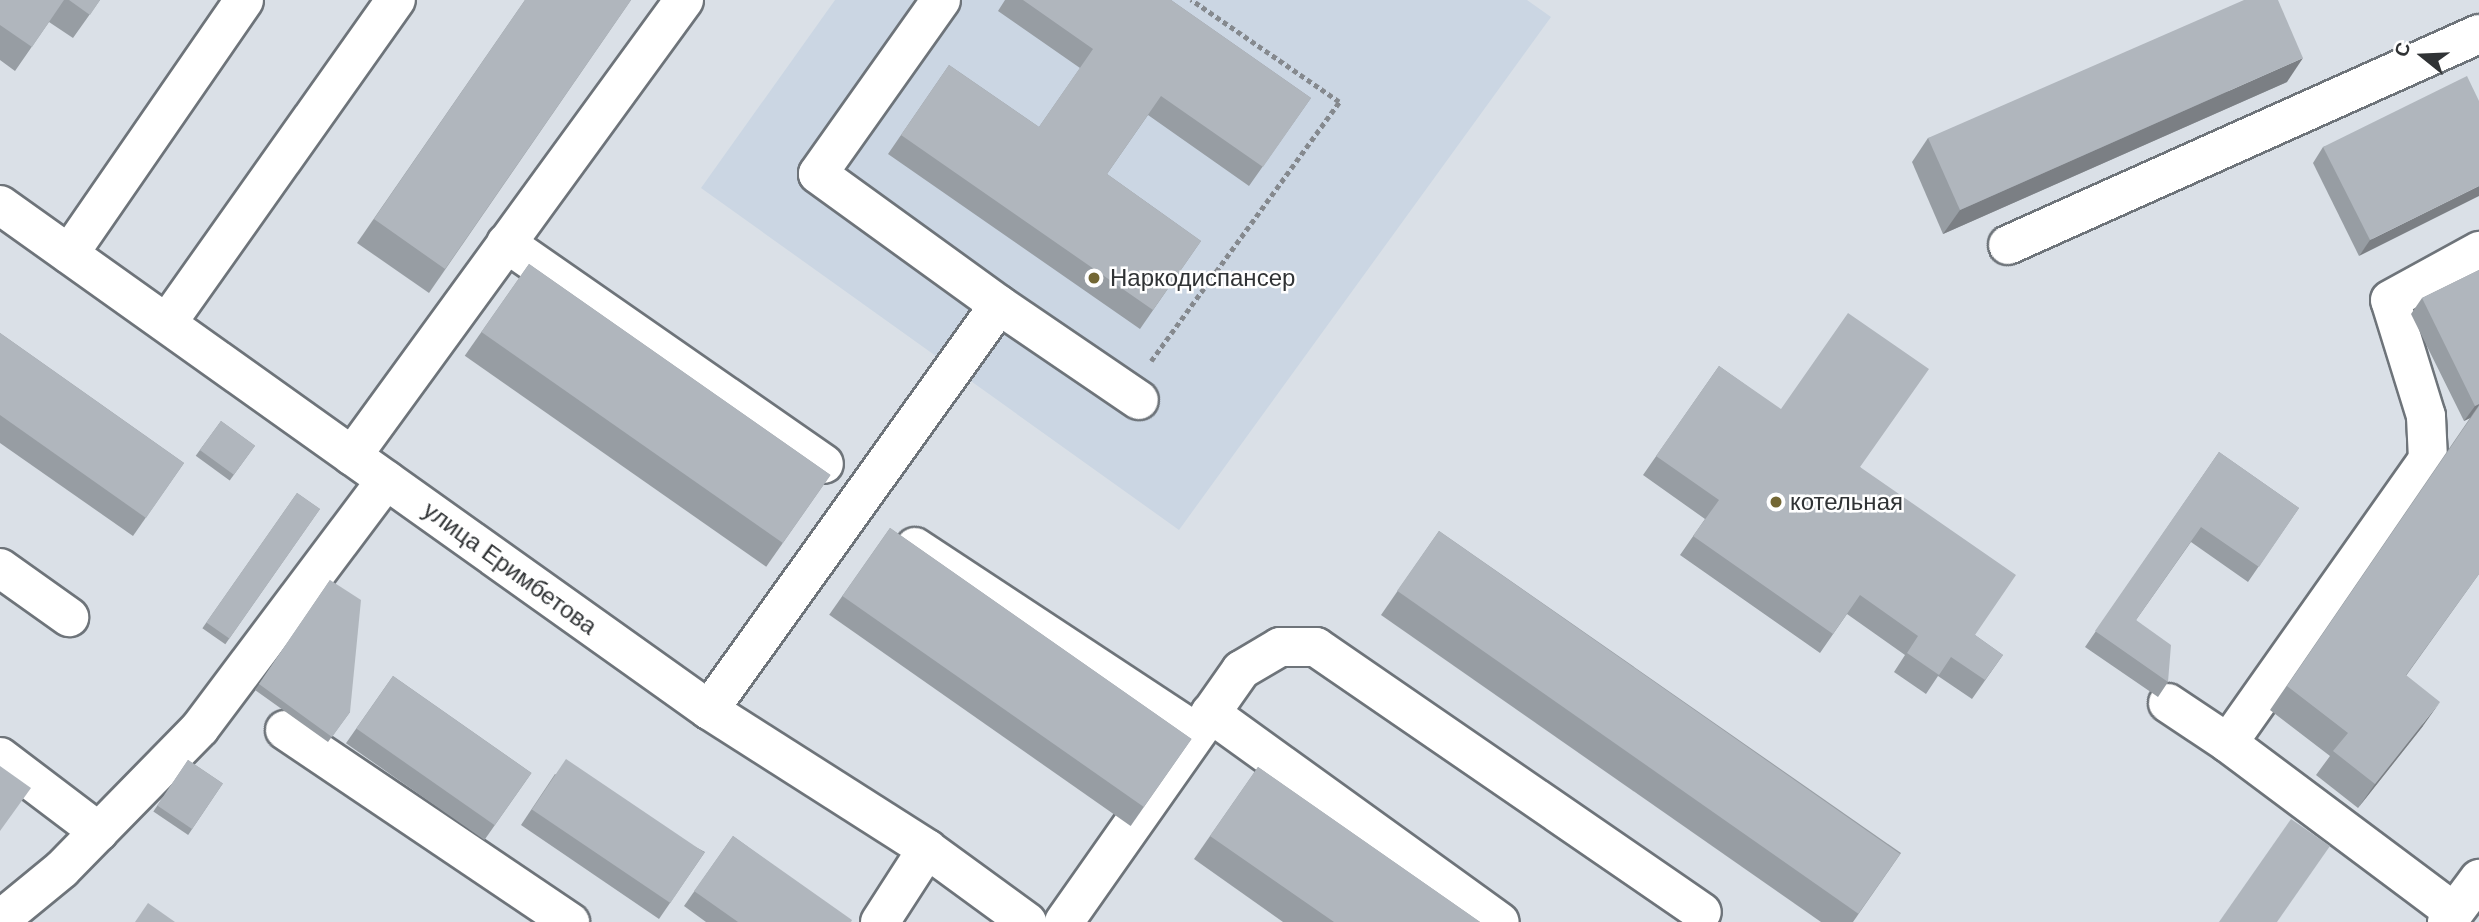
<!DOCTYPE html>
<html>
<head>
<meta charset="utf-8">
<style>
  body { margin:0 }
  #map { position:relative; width:2479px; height:922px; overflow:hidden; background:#dae0e7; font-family:Arial,sans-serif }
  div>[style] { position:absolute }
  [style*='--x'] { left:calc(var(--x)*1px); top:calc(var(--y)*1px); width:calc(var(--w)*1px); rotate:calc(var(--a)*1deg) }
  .built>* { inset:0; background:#cbd6e3 }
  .path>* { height:4.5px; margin-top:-2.25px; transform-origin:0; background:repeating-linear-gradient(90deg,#85898e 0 5px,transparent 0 8.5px) }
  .roads { filter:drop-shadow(2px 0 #6e747a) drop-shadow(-2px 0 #6e747a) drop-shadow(0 2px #6e747a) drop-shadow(0 -2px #6e747a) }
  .minor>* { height:38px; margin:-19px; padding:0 19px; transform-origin:19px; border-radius:19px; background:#fff }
  .wall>* { inset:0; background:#979da3; transform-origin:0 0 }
  .shaded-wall>* { inset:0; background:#7b7f84 }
  .building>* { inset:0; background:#b0b6bd; transform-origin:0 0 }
  .dots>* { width:19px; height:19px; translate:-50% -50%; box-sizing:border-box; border:4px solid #fff; border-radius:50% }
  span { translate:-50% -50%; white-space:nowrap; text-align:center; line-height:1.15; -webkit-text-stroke:5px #fff; paint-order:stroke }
  .poi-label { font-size:24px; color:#303335 }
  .left { translate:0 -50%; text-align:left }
  .street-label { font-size:24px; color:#303335 }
  .north { position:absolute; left:2388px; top:21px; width:70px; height:70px; -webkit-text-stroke:5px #fff; paint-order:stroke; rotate:288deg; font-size:19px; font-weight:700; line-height:28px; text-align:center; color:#303335 }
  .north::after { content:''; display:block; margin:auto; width:24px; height:32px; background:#303335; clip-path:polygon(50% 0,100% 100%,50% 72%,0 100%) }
</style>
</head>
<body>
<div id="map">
  <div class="built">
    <div style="clip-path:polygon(835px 0,1527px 0,1551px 17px,1179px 530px,701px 188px)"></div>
  </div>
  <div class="path">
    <div style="--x:1151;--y:361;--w:320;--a:-54"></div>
    <div style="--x:1339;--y:102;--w:180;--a:-145.4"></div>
  </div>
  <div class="roads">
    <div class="minor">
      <div style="--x:941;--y:0;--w:213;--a:125.3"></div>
      <div style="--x:818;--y:174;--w:223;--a:35.9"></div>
      <div style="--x:999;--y:305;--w:169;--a:34.2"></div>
      <div style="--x:0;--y:205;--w:870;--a:35.46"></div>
      <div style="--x:709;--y:710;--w:259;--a:32.5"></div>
      <div style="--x:927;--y:849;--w:124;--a:36.1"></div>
      <div style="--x:506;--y:243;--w:387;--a:34.8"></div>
      <div style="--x:2008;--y:245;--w:516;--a:-24.13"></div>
      <div style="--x:69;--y:254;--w:308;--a:-55.4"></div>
      <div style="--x:167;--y:323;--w:396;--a:-54.7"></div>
      <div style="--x:352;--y:456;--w:564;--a:-53.94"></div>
      <div style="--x:915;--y:547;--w:336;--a:33.4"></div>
      <div style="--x:0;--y:568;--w:85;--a:35.4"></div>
      <div style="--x:2168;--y:703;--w:72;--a:33.7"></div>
      <div style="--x:2228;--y:743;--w:282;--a:36.8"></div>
      <div style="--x:709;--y:710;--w:498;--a:-54.4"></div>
      <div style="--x:1210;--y:713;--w:357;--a:35.8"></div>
      <div style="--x:285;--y:730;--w:344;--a:34"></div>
      <div style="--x:2228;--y:743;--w:347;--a:-54.8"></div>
      <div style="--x:2428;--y:459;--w:43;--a:-92.7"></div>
      <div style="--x:2426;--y:416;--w:121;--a:-107.2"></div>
      <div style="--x:2390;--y:300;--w:102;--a:-28.8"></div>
      <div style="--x:0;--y:757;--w:124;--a:37.1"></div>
      <div style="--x:0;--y:920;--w:80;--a:-39.4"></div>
      <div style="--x:62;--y:869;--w:197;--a:-45.6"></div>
      <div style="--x:200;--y:728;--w:310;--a:-53.1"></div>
      <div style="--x:880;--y:922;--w:87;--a:-57.2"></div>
      <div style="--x:1064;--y:922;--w:308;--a:-54.9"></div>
      <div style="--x:1241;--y:670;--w:45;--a:-30.5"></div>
      <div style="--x:1280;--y:647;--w:36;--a:0"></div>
      <div style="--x:1316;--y:647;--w:468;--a:34.5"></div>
      <div style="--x:2447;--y:922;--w:54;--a:-53.3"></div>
    </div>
  </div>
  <div class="wall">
    <div style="clip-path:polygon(0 0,100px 0,73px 38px,49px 22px,15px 71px,0 60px)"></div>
    <div style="clip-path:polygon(525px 0,631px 0,429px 293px,357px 243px)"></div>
    <div style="clip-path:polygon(1005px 0,1171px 0,1311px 98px,1249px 186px,1148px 115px,1107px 174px,1201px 241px,1140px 329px,888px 154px,949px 65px,1039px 127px,1080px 68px,998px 11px)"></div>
    <div style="clip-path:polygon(2287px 82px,1943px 234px,1912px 162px,1928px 138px)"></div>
    <div style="clip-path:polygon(2479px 101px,2359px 256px,2313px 163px,2323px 147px)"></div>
    <div style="left:529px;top:264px;width:368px;height:112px;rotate:35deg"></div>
    <div style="clip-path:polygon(2479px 270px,2479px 574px,2406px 676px,2423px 726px,2358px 808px,2316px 775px,2330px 756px,2270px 710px,2470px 418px,2464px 421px,2411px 314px,2422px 298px)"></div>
    <div style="clip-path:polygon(0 333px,184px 463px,133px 536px,0 443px)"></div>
    <div style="clip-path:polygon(1719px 366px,1860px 467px,1975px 635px,2003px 655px,1972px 699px,1938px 676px,1926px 694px,1894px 672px,1905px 655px,1847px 614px,1820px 653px,1680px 555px,1705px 519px,1643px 475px)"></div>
    <div style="left:221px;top:421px;width:42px;height:43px;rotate:36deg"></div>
    <div style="clip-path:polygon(2219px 452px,2299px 508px,2248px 582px,2191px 542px,2136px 620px,2168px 682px,2158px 697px,2085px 647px)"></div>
    <div style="left:297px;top:493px;width:28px;height:165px;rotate:35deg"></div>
    <div style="left:890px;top:528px;width:368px;height:106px;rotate:35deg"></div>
    <div style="clip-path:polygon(1439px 531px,1901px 853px,1853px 922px,1821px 922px,1381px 615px)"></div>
    <div style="clip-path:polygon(330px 580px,350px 712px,328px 742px,255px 690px)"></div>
    <div style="left:393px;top:676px;width:169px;height:82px;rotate:35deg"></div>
    <div style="left:188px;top:760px;width:42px;height:62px;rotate:34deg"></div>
    <div style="clip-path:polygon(1258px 767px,1480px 922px,1283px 922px,1194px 859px)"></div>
    <div style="clip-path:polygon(555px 774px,705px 852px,659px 919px,521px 825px)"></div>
    <div style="clip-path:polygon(733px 836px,851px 922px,706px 922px,684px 906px)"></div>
  </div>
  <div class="shaded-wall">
    <div style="clip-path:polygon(2303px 58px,2287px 82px,1943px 234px,1960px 210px)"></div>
    <div style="clip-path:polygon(2479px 186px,2479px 196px,2359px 256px,2370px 240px)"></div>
    <div style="clip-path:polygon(2479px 404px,2479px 405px,2470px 418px,2464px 421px,2475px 406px)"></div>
    <div style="clip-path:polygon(2440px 702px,2423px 726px,2358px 808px,2375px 784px)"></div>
  </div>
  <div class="building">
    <div style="clip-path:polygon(0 0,64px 0,32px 47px,0 25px)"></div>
    <div style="clip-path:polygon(69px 0,100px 0,90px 15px)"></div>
    <div style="clip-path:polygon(525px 0,631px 0,445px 269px,374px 219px)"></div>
    <div style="clip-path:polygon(1023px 0,1171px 0,1311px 98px,1263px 167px,1161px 96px,1107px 174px,1201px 241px,1153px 310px,901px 135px,949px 65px,1039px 127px,1093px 49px)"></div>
    <div style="clip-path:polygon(2244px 0,2278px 0,2303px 58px,1960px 210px,1928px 138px)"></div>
    <div style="clip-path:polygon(2467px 76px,2479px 101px,2479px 186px,2370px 240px,2323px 147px)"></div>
    <div style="left:529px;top:264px;width:368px;height:83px;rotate:35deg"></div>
    <div style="clip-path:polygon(2479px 270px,2479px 404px,2475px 406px,2422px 298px)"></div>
    <div style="clip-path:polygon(1848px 313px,1929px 369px,1860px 467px,2016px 575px,1975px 635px,2003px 655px,1985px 680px,1951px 657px,1939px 675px,1907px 653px,1918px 636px,1860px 595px,1833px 634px,1693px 536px,1719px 500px,1656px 456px,1719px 366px,1781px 409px)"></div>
    <div style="clip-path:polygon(0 333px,184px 463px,146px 518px,0 415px)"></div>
    <div style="clip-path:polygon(2479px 406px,2479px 574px,2406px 675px,2440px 702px,2375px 784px,2333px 751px,2348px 733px,2287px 686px)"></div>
    <div style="left:221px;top:421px;width:42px;height:36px;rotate:36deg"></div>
    <div style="clip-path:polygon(2219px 452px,2299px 508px,2259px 567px,2201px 527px,2136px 620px,2171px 645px,2168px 682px,2095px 631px)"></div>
    <div style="left:297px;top:493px;width:28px;height:158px;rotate:35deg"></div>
    <div style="left:890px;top:528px;width:368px;height:83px;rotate:35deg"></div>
    <div style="left:1439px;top:531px;width:563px;height:73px;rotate:35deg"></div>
    <div style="clip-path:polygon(330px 580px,361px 600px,350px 712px,332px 737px,259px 684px)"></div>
    <div style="left:393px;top:676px;width:169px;height:64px;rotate:35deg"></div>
    <div style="left:566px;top:759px;width:167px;height:61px;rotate:34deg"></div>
    <div style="left:188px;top:760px;width:42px;height:55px;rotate:34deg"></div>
    <div style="clip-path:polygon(0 766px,31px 788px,0 831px)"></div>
    <div style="clip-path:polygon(1258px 767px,1480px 922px,1334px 922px,1210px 836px)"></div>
    <div style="clip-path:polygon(2291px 819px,2330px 846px,2277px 922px,2219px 922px)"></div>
    <div style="clip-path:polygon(733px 836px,852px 920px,851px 922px,738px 922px,694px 891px)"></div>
    <div style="clip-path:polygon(148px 903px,175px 922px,135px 922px)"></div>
  </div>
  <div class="dots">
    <div style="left:1094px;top:278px;background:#736734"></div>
    <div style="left:1776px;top:502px;background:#736734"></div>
  </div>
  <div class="poi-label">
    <span class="left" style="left:1110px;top:278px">Наркодиспансер</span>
    <span class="left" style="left:1790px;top:502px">котельная</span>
  </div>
  <div class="street-label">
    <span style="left:510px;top:568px;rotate:36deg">улица Еримбетова</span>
  </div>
  <div class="north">С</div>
</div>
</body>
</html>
